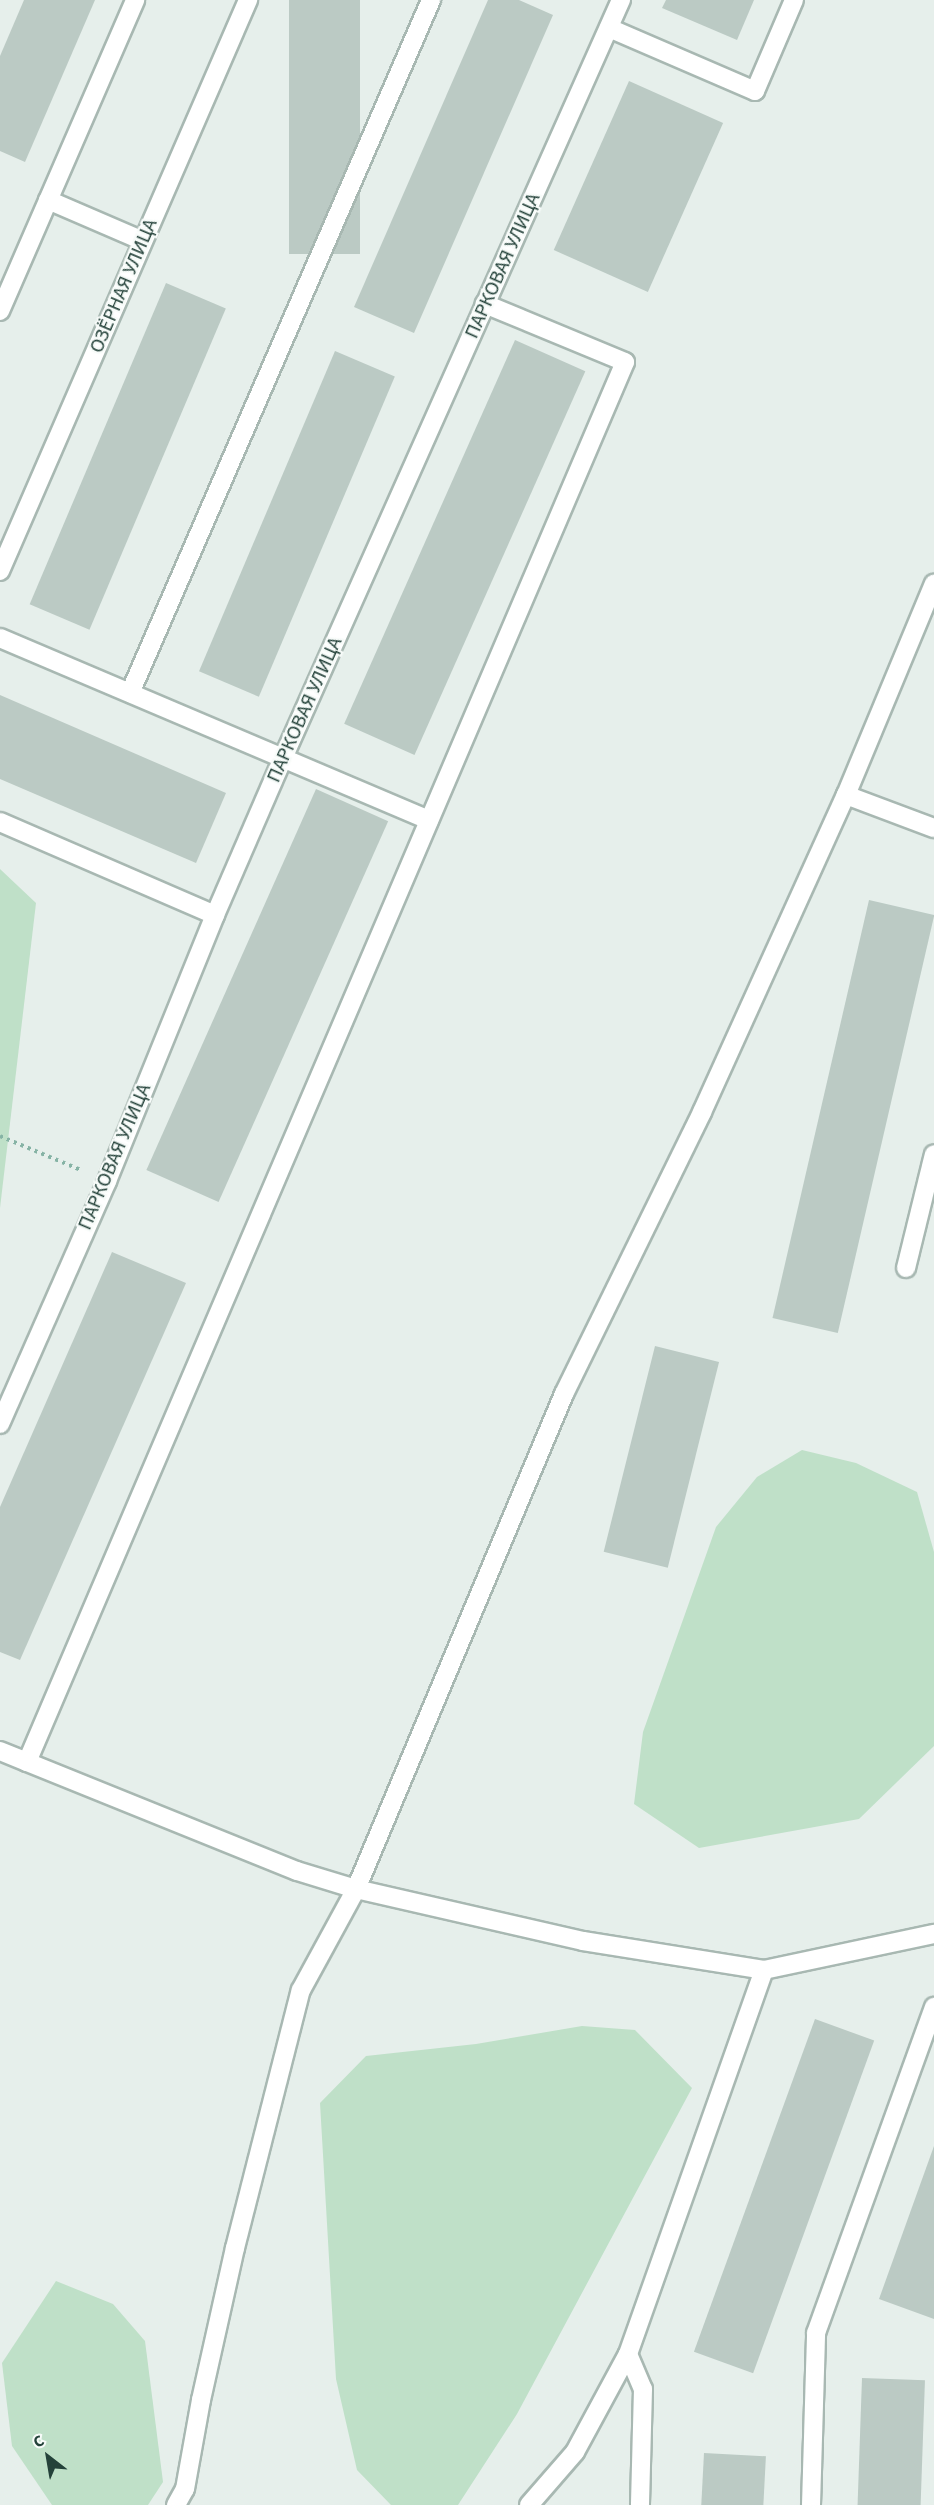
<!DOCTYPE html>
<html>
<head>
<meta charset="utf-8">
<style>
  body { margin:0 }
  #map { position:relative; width:934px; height:2505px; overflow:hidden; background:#e6efeb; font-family:"Source Sans 3",sans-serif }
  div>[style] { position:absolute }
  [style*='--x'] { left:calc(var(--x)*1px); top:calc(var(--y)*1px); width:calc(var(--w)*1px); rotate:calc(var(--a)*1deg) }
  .green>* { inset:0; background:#bfe0c8 }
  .building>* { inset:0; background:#bbcac4; transform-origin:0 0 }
  .path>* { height:4px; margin-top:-2px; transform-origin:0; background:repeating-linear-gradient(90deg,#86b3a5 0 3px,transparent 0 7.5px) }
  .roads { filter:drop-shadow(2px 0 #a8b8b2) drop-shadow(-2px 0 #a8b8b2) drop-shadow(0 2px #a8b8b2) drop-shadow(0 -2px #a8b8b2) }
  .lane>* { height:18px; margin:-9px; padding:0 9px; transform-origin:9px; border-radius:9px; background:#fff }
  .street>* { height:18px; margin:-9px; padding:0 9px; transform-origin:9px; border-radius:9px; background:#fff }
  span { translate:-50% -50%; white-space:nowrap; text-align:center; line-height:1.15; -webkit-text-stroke:4.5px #f7fbf9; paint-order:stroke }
  .street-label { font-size:20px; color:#24423a }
  .north { position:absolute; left:18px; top:2427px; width:60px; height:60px; -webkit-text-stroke:4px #f7fbf9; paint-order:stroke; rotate:329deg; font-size:16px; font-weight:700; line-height:24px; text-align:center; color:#24423a }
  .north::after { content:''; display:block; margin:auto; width:21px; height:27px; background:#24423a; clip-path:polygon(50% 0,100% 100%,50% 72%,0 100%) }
</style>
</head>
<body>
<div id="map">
  <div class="green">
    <div style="clip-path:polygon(0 869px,36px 903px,0 1208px)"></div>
    <div style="clip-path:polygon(802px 1450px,856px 1463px,917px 1492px,934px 1552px,934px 1746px,859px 1819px,699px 1848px,634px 1804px,643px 1732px,716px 1527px,757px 1477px)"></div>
    <div style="clip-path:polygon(582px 2026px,635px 2030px,692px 2088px,517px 2414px,458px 2505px,391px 2505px,357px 2470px,336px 2379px,320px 2103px,366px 2056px,476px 2044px)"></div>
    <div style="clip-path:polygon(56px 2281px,113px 2304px,145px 2341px,163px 2482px,148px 2505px,52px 2505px,12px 2446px,2px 2363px)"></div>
  </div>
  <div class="building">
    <div style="clip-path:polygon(24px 0,95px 0,25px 162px,0 151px,0 56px)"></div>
    <div style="left:289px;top:0;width:71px;height:254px"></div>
    <div style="clip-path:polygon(488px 0,519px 0,553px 15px,414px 333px,354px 307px)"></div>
    <div style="clip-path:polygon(666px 0,754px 0,737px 40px,662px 8px)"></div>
    <div style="left:629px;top:81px;width:103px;height:185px;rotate:24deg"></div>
    <div style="left:166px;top:283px;width:65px;height:349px;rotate:23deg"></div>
    <div style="left:515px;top:340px;width:77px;height:420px;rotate:24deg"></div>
    <div style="left:335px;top:351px;width:65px;height:348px;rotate:23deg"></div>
    <div style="clip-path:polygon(0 695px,226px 793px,196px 863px,0 779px)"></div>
    <div style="left:316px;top:789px;width:79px;height:417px;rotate:24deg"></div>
    <div style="left:869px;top:900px;width:67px;height:429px;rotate:13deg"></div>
    <div style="clip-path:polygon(112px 1252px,186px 1283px,20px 1660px,0 1652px,0 1507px)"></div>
    <div style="left:655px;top:1346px;width:66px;height:212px;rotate:14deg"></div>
    <div style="left:815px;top:2019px;width:63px;height:354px;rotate:20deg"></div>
    <div style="clip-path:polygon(934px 2146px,934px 2319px,879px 2299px)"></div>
    <div style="left:862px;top:2378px;width:63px;height:127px;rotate:2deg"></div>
    <div style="left:704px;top:2453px;width:62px;height:52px;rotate:3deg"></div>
  </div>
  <div class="path">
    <div style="--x:0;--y:1136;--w:88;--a:22.8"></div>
  </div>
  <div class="roads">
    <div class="lane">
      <div style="--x:130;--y:693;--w:756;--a:-66.52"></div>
      <div style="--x:846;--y:795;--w:94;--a:20.6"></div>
      <div style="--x:906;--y:1268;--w:117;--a:-76.2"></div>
      <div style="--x:27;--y:1762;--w:291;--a:22"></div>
      <div style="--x:297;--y:1871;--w:62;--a:17"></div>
      <div style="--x:356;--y:1889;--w:233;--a:12.9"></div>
      <div style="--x:583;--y:1941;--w:183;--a:9.1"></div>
      <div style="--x:764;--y:1970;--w:174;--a:-12"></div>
      <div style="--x:628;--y:2354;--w:38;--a:67"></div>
      <div style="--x:643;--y:2389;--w:116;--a:91.5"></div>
      <div style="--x:176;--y:2505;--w:18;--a:-61"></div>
      <div style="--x:185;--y:2489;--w:90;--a:-79.8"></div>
      <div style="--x:201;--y:2400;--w:156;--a:-77.4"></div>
      <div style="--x:235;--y:2248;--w:266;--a:-75.7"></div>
      <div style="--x:301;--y:1990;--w:115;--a:-61.4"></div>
      <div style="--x:356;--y:1889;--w:537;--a:-67.21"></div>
      <div style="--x:564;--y:1394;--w:314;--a:-63.9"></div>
      <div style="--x:702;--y:1112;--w:348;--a:-65.6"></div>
      <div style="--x:846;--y:795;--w:229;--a:-67.4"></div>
      <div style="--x:529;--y:2505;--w:70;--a:-49"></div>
      <div style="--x:575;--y:2452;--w:111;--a:-61.6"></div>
      <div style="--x:628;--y:2354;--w:407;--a:-70.5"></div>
      <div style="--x:811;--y:2505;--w:172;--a:-88.3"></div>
      <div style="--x:816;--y:2333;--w:347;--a:-70.1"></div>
    </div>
    <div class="street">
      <div style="--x:609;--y:28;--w:159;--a:23.3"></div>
      <div style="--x:755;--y:91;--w:99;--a:-66.8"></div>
      <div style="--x:48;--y:200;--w:103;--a:23.3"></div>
      <div style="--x:0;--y:311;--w:339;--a:-66.5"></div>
      <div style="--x:0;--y:571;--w:623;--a:-66.52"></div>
      <div style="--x:0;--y:638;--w:466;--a:23"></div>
      <div style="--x:0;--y:822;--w:234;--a:23.4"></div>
      <div style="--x:0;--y:1424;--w:266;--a:-66.2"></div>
      <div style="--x:107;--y:1181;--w:287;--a:-67.9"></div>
      <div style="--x:215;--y:915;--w:171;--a:-66.6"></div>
      <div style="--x:283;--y:758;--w:830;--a:-65.97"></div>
      <div style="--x:0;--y:1751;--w:29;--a:22"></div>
      <div style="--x:27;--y:1762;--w:1522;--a:-66.87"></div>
      <div style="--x:625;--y:362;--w:152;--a:-157.5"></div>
    </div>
  </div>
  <div class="street-label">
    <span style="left:503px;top:266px;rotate:-66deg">ПАРКОВАЯ УЛИЦА</span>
    <span style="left:124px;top:286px;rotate:-67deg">ОЗЁРНАЯ УЛИЦА</span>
    <span style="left:305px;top:710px;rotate:-66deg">ПАРКОВАЯ УЛИЦА</span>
    <span style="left:115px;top:1157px;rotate:-67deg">ПАРКОВАЯ УЛИЦА</span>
  </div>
  <div class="north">С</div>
</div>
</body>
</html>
